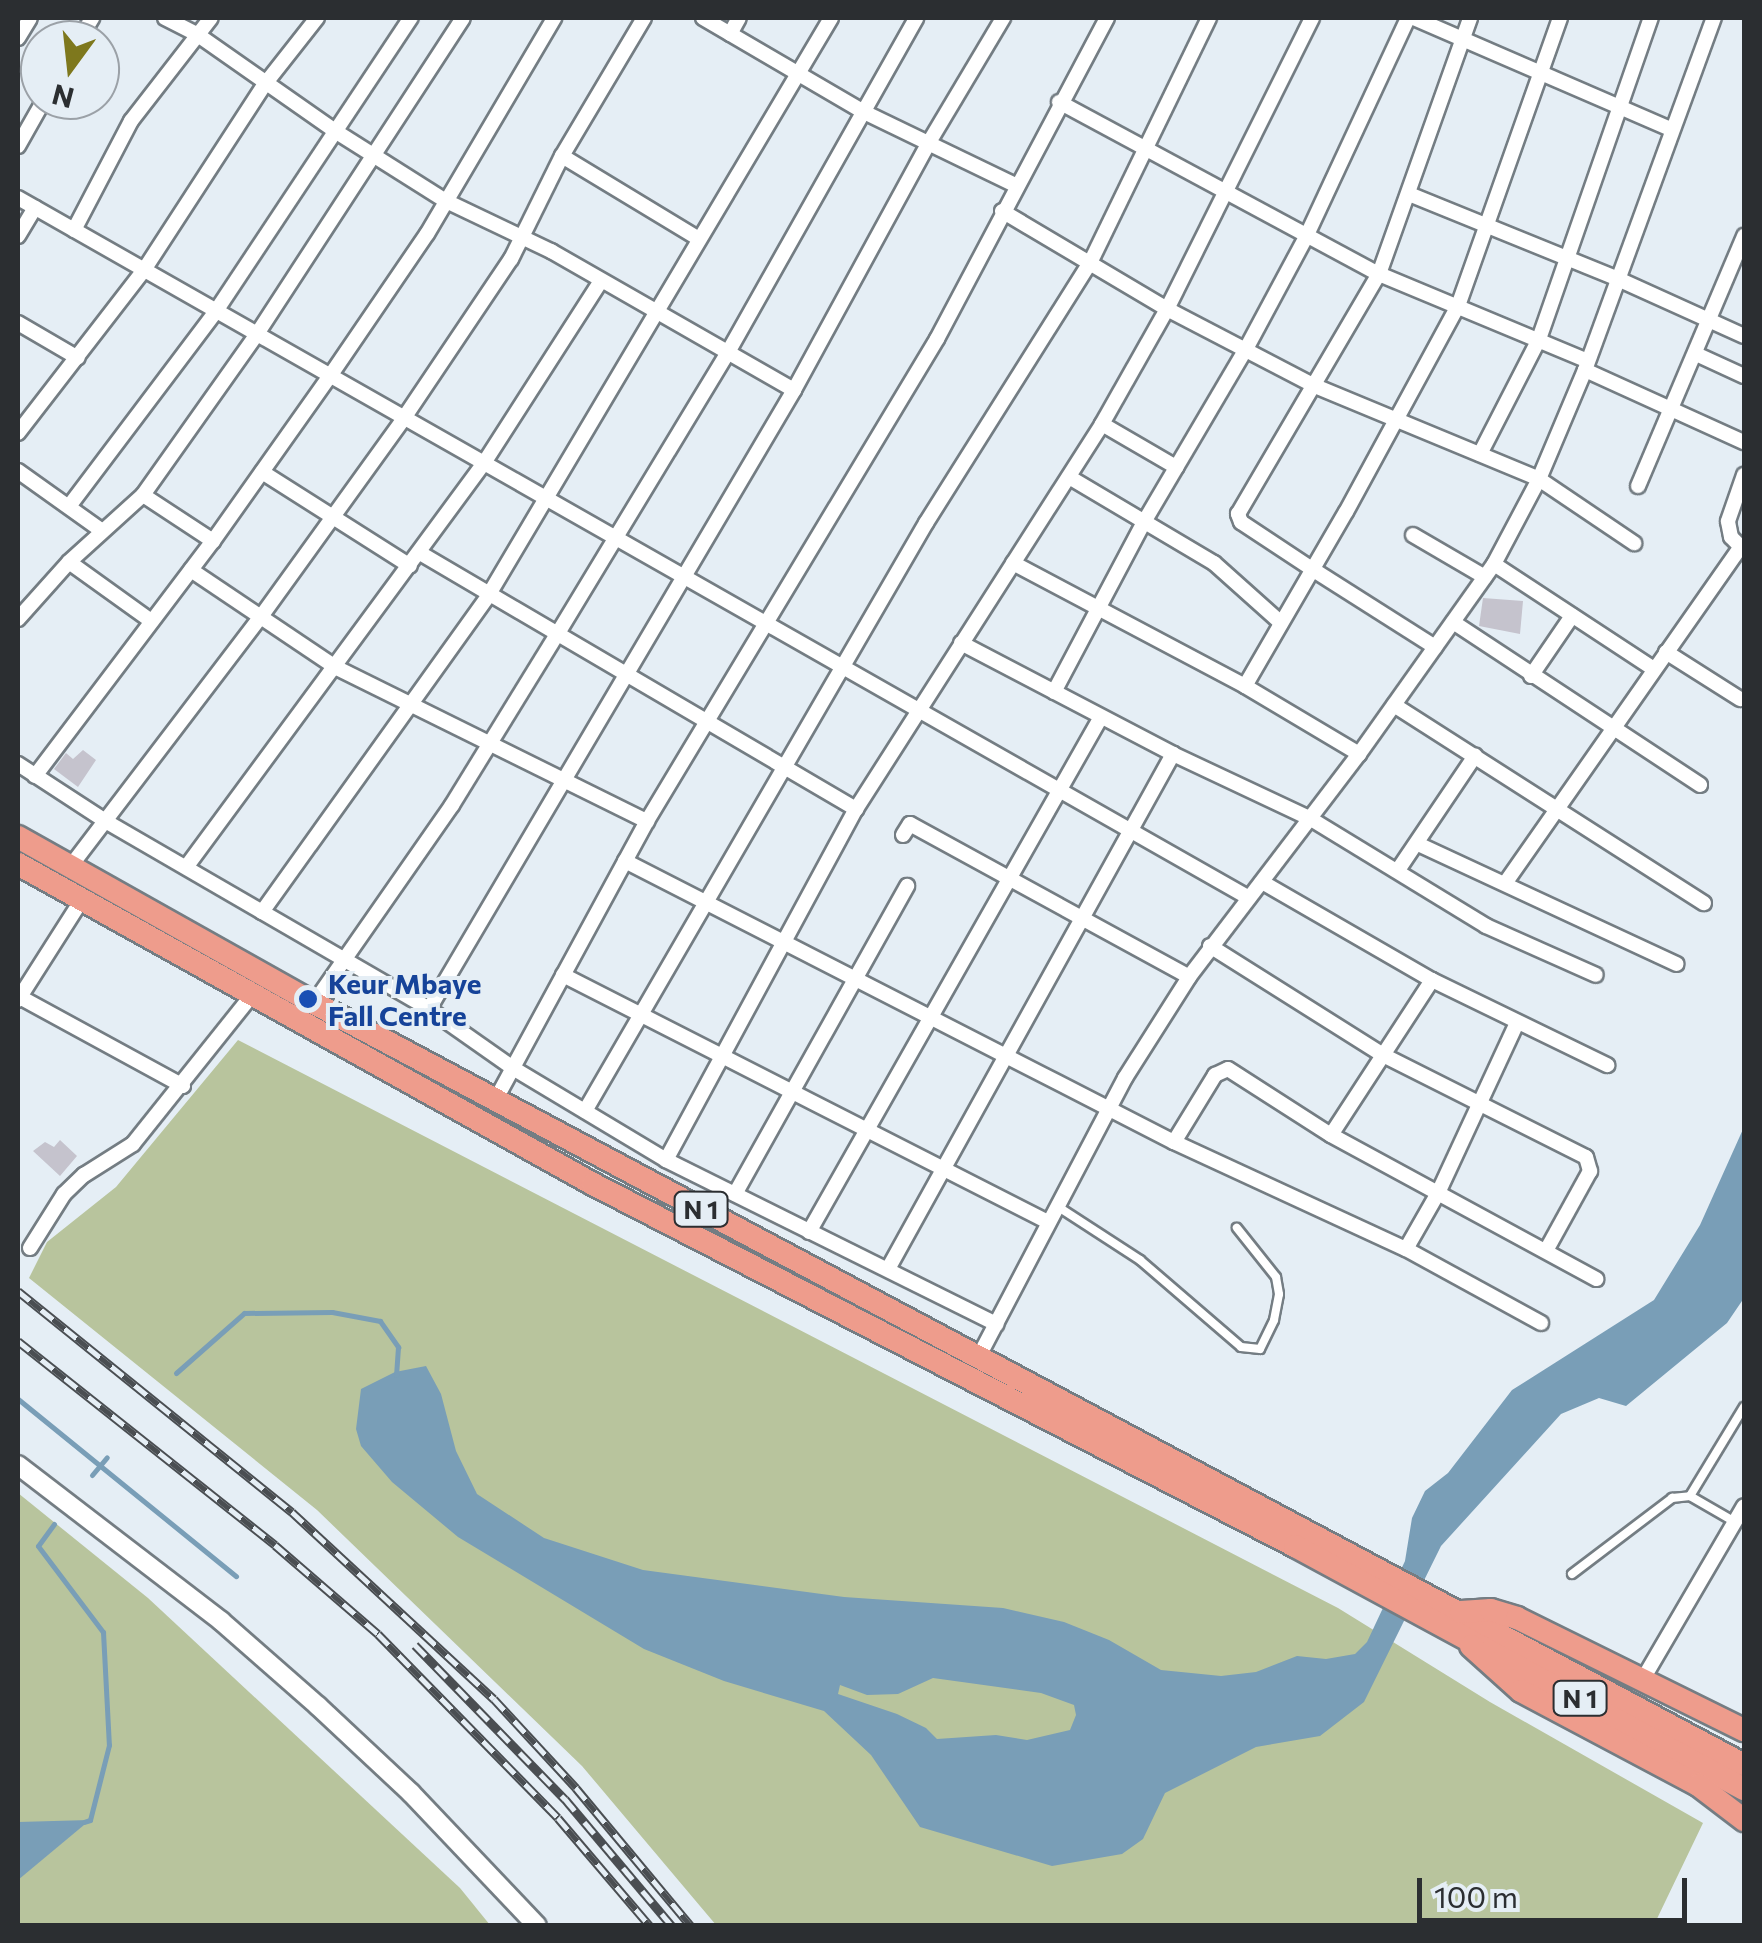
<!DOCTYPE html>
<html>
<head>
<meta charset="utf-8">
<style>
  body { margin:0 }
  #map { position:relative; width:1762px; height:1943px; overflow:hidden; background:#e5eef5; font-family:Commissioner,sans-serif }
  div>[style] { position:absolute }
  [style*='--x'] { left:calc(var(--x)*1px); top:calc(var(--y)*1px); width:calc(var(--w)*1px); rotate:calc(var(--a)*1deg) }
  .green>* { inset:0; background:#b8c49d }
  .water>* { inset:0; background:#799eb7 }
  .stream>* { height:5px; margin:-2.5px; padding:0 2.5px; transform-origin:2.5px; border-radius:2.5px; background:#799eb7 }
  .building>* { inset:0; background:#c5c3cd }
  .roads { filter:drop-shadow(2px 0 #747d83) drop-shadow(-2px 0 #747d83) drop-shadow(0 2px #747d83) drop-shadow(0 -2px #747d83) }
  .service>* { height:8px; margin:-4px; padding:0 4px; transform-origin:4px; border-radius:4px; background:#fff }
  .minor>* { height:14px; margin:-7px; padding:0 7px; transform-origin:7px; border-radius:7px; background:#fff }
  .tertiary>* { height:18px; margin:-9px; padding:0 9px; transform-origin:9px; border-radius:9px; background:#fff }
  .trunk>* { height:22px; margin:-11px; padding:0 11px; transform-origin:11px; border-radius:11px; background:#ee9c8c }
  .rail>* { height:9px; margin-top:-4.5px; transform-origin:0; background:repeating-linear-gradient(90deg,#e5eef5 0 15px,#4a4e52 0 30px); box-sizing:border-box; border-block:2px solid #4a4e52 }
  .dots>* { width:28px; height:28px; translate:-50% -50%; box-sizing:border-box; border:5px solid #e5eef5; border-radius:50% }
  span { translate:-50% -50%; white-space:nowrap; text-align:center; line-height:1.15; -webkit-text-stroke:8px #e5eef5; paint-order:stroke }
  .shield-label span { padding:2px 8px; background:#e5eef5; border:2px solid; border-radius:8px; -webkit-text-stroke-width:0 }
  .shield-label { font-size:25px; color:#2b2e31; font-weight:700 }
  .transit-label { font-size:28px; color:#164399; font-weight:700 }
  .left { translate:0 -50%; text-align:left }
  .frame { position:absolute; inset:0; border:20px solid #2b2e31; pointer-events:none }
  .north { position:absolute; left:20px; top:20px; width:100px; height:100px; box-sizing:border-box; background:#e5eef5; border:2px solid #9ba1a7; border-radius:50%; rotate:195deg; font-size:28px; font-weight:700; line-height:40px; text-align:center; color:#2b2e31 }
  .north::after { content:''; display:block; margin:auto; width:35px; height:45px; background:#7e781d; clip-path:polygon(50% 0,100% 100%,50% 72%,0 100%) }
  .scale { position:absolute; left:1417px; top:1878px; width:270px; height:45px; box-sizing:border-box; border:5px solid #2b2e31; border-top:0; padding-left:12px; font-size:30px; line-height:35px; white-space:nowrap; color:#2b2e31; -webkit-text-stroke:8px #e5eef5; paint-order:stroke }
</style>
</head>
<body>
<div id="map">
  <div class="green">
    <div style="clip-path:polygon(238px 1040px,1338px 1608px,1490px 1702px,1703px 1823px,1654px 1925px,716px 1925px,582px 1766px,317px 1510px,29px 1278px,47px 1242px,116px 1187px)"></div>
    <div style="clip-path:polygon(18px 1493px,148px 1598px,460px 1888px,490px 1925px,18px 1925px)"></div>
  </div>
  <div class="water">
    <div style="clip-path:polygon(evenodd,1744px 1127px,1744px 1298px,1727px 1323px,1626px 1406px,1599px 1398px,1561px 1414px,1441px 1546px,1364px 1702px,1320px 1736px,1256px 1747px,1165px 1793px,1143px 1839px,1122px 1854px,1052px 1866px,920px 1827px,871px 1755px,824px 1711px,724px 1681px,644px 1649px,458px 1537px,392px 1482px,361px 1446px,356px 1429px,361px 1389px,395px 1372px,426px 1366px,441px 1394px,456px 1451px,477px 1494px,544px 1538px,643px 1570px,844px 1597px,1003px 1608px,1064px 1622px,1109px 1640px,1161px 1670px,1221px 1676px,1256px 1672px,1297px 1656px,1326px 1659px,1355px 1654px,1367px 1642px,1405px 1561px,1412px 1518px,1425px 1491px,1448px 1473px,1512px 1390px,1654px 1300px,1700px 1225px,1744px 1127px,933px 1678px,1041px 1693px,1074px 1705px,1076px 1715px,1070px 1730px,1027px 1740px,996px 1735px,937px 1739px,926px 1728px,897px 1714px,838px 1694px,840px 1685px,867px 1695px,898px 1694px,933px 1678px)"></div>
    <div style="clip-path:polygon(90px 1820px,18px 1880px,18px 1822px)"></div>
  </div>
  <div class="stream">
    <div style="--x:176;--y:1373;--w:91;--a:-41.4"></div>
    <div style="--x:244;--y:1313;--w:88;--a:-0.7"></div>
    <div style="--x:332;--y:1312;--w:49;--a:10.6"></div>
    <div style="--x:380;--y:1321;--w:32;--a:55"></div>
    <div style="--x:398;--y:1347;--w:28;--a:94"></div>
    <div style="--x:18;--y:1399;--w:281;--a:39.1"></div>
    <div style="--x:92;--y:1475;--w:23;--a:-50"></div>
    <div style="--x:54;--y:1524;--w:27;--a:126"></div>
    <div style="--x:38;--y:1546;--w:108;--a:52.9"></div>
    <div style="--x:103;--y:1632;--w:113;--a:87"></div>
    <div style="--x:109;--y:1745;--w:77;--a:104.2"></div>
    <div style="--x:90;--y:1820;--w:6;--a:162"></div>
  </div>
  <div class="building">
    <div style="clip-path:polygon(1483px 598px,1523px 601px,1520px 634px,1479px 626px)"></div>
    <div style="clip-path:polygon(83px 750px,96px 760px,78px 787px,54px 769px,66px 753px,73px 759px)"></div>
    <div style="clip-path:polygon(60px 1140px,77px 1156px,60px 1176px,33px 1151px,45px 1142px,54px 1147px)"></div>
  </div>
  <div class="roads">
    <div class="service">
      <div style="--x:1057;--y:1206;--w:99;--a:33"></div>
      <div style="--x:1140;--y:1260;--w:133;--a:40.7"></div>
      <div style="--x:1241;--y:1347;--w:19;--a:6"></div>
      <div style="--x:1260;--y:1349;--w:32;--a:-64"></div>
      <div style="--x:1274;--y:1320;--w:26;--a:-79"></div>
      <div style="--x:1279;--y:1294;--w:17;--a:-100"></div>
      <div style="--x:1276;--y:1277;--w:63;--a:-128.5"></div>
      <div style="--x:1690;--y:1496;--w:104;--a:-58.8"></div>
      <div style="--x:1572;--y:1574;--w:126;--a:-37.2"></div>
      <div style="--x:1672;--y:1498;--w:18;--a:-6"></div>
      <div style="--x:1690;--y:1496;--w:52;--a:30"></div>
    </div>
    <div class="minor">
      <div style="--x:165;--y:18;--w:37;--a:27"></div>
      <div style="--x:198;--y:35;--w:167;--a:35"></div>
      <div style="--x:335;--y:131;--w:129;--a:32.3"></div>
      <div style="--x:444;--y:200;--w:119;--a:25.5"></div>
      <div style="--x:551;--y:251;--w:280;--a:29.8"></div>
      <div style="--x:703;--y:18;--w:186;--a:30.3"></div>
      <div style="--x:864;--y:112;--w:168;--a:25.8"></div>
      <div style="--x:1414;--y:18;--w:279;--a:23.4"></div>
      <div style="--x:730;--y:34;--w:18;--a:-61"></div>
      <div style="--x:18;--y:38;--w:23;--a:-59"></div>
      <div style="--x:79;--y:40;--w:26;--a:-59"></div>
      <div style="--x:1059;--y:102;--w:363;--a:28.3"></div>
      <div style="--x:1379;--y:274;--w:226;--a:22.6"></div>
      <div style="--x:18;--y:146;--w:53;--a:-60.5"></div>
      <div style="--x:562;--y:156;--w:160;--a:31.2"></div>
      <div style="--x:1409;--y:194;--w:226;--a:22.1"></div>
      <div style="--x:1618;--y:279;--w:138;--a:24.3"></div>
      <div style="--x:18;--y:198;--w:1416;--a:29.62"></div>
      <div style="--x:1002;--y:211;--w:192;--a:30.7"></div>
      <div style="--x:1167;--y:309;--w:167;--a:27.5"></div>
      <div style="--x:1315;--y:386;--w:243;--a:22.5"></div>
      <div style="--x:1539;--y:479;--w:115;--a:34"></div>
      <div style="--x:74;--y:230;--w:123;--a:-62.4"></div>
      <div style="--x:131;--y:121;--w:130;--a:-52.2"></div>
      <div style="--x:18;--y:236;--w:33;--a:-59"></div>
      <div style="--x:18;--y:323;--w:69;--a:30.3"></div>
      <div style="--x:1696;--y:354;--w:53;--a:24.6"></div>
      <div style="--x:1585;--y:370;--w:175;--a:24.4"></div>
      <div style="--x:1102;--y:424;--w:86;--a:30.2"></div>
      <div style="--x:18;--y:433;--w:206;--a:-52.3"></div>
      <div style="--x:144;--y:270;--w:222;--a:-57"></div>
      <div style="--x:265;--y:84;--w:84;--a:-51.8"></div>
      <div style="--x:1480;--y:454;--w:129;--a:-62.8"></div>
      <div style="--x:1539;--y:339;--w:340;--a:-70.8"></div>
      <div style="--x:18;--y:471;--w:103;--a:35.5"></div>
      <div style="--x:262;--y:472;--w:175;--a:32.4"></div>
      <div style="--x:1069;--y:477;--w:169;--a:30.7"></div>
      <div style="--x:1214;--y:563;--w:90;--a:41.8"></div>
      <div style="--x:1638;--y:486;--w:272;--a:-67"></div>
      <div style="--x:143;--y:495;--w:84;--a:33.3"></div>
      <div style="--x:70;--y:505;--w:243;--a:-53"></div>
      <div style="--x:216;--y:311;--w:352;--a:-56.4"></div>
      <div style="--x:1413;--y:535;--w:83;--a:30.3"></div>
      <div style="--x:420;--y:553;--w:506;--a:30.42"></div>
      <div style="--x:69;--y:562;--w:101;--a:35.7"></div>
      <div style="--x:1013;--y:563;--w:263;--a:27.9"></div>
      <div style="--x:1245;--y:686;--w:133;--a:30.8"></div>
      <div style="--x:1494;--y:564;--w:191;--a:33.3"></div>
      <div style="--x:191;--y:570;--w:176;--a:33.9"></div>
      <div style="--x:337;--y:668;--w:346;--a:26.3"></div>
      <div style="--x:18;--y:619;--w:76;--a:-48.2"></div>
      <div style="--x:69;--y:562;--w:100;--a:-42.2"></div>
      <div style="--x:143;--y:495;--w:197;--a:-54.7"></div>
      <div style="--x:257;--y:334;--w:377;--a:-56.9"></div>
      <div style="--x:1453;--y:622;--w:296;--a:33.4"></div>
      <div style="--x:961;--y:643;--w:239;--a:27.6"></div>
      <div style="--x:1173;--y:754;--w:153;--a:25.2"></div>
      <div style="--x:1311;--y:819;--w:205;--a:31.4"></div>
      <div style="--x:1486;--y:926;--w:120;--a:24"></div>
      <div style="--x:1435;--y:647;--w:146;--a:-147.6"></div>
      <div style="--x:1312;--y:569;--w:85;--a:-146.5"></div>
      <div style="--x:1241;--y:522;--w:9;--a:-111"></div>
      <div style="--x:1238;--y:514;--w:278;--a:-59.6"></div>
      <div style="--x:1379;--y:274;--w:272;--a:-70.4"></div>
      <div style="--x:1666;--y:652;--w:88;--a:32.4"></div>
      <div style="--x:1531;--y:676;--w:73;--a:-55.7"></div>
      <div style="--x:1245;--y:686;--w:201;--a:-59.9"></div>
      <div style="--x:1346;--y:512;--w:234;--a:-61.5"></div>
      <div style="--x:1458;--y:306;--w:306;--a:-70.5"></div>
      <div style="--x:1054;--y:692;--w:192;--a:-62.1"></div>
      <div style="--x:1144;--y:522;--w:201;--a:-59.5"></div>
      <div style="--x:1246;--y:349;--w:127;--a:-61.8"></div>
      <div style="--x:1306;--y:237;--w:242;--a:-65"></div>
      <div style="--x:1394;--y:705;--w:368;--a:32.6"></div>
      <div style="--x:18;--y:764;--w:106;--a:33.1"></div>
      <div style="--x:107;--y:822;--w:372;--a:30.1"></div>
      <div style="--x:429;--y:1009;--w:103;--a:35.1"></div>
      <div style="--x:513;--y:1068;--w:179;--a:31"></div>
      <div style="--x:666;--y:1160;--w:369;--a:26.4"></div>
      <div style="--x:35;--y:776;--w:295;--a:-52.9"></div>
      <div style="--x:213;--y:541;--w:202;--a:-54.7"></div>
      <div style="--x:330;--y:376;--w:172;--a:-55.7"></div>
      <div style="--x:427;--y:234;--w:251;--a:-59.5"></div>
      <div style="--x:903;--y:835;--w:13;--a:-58"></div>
      <div style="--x:910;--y:824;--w:318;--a:28.7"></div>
      <div style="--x:1418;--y:844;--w:285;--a:24.9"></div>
      <div style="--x:625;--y:861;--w:617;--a:27.11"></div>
      <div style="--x:1174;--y:1142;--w:255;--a:24.8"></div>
      <div style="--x:1406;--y:1249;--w:154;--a:28.7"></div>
      <div style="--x:187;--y:866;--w:501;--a:-53.61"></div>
      <div style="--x:484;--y:463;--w:216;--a:-57.3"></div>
      <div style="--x:70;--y:867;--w:313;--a:-52.7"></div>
      <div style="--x:260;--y:618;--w:246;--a:-54.2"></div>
      <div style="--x:404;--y:418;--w:192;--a:-56.1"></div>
      <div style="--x:511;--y:259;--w:115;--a:-63.7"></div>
      <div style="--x:562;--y:156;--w:161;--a:-59.3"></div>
      <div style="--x:1398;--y:870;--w:138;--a:-56"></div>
      <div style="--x:1262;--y:882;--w:196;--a:30"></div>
      <div style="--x:1432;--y:980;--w:195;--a:25.9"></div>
      <div style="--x:1506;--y:882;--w:409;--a:-55"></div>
      <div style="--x:1741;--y:547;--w:14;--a:-135"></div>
      <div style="--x:1731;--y:537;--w:16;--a:-101"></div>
      <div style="--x:1728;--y:521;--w:49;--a:-70.8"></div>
      <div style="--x:262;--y:912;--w:388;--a:-54.4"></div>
      <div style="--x:488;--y:596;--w:672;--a:-59.31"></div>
      <div style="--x:1210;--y:946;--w:204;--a:32.2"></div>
      <div style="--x:1383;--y:1055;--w:227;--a:26.7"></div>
      <div style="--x:1586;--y:1157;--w:15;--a:74"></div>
      <div style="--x:1590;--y:1171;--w:89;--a:118.9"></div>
      <div style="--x:563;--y:975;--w:544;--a:26.99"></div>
      <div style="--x:18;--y:996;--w:188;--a:28.6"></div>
      <div style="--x:18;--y:1000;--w:117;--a:-57.5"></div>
      <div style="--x:314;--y:1003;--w:241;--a:-55.1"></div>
      <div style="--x:452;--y:805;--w:202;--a:-58.4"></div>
      <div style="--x:558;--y:633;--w:326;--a:-58.8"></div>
      <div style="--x:727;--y:354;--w:386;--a:-60.6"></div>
      <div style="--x:429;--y:1009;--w:719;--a:-59.47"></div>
      <div style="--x:794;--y:390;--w:280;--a:-61.4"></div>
      <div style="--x:928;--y:144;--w:147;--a:-59.2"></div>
      <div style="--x:496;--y:1099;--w:316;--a:-61.5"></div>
      <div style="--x:647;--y:821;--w:563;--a:-58.97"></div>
      <div style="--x:937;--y:339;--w:363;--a:-62.1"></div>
      <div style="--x:585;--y:1111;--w:680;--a:-59.89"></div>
      <div style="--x:926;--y:523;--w:310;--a:-57.8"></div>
      <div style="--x:1091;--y:261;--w:270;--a:-64.1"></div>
      <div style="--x:1331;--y:1135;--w:185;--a:-56.9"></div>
      <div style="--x:1174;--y:1142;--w:79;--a:-58.5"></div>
      <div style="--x:1215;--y:1075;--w:14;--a:-25"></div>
      <div style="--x:1228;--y:1069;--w:122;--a:32.7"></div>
      <div style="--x:1331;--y:1135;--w:302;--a:28.5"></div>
      <div style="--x:666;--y:1160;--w:399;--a:-61.6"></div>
      <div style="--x:856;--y:809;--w:457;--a:-57.4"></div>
      <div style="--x:1102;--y:424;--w:132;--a:-60.5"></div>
      <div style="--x:1167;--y:309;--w:325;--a:-63.5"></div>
      <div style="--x:735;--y:1194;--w:353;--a:-60.8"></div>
      <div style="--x:809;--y:1232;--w:592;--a:-60.45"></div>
      <div style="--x:30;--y:1248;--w:64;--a:-57.8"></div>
      <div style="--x:64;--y:1194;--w:28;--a:-44"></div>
      <div style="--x:84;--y:1175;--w:58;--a:-32.3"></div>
      <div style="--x:133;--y:1144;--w:191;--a:-51.4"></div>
      <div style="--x:1406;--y:1249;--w:64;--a:-60.3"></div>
      <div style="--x:1438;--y:1193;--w:187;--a:-65.1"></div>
      <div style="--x:888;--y:1269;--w:589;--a:-61.04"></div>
      <div style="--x:978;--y:1358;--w:316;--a:-62.3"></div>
      <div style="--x:1125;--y:1078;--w:120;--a:-57.6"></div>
      <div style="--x:1189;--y:977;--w:280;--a:-52.7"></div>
      <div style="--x:1359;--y:754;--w:233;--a:-54.6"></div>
      <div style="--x:1494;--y:564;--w:96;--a:-62.1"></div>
      <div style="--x:1539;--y:479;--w:118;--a:-67.1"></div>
      <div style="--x:1585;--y:370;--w:375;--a:-69.9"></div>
      <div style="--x:1643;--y:1679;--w:200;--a:-59.7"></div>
    </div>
    <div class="tertiary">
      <div style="--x:18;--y:1465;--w:256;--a:37.5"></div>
      <div style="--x:221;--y:1621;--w:129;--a:41.2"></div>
      <div style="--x:318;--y:1706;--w:127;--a:43.1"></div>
      <div style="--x:411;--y:1793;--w:183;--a:46.5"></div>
    </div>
    <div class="trunk">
      <div style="--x:18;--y:837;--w:339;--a:29.3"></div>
      <div style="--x:314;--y:1003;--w:1620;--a:28.05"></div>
      <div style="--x:18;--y:864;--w:658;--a:29.1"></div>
      <div style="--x:593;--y:1184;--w:790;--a:27.28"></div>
      <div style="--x:1295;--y:1546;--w:511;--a:28.42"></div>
      <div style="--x:1461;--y:1612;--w:30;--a:-4"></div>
      <div style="--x:1491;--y:1610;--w:27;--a:17"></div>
      <div style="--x:1517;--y:1618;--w:253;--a:26.3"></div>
      <div style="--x:1471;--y:1646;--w:67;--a:42"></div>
      <div style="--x:1521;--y:1691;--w:200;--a:28"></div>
      <div style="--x:1698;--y:1785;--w:58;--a:37.3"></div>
    </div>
  </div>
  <div class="rail">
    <div style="--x:18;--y:1291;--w:352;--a:38.9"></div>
    <div style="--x:292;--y:1512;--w:275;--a:42.8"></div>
    <div style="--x:494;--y:1699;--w:121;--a:47.3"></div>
    <div style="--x:576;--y:1788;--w:180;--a:50.2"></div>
    <div style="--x:18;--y:1341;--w:328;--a:38.4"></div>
    <div style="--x:275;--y:1545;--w:136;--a:40.8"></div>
    <div style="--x:378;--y:1634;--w:257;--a:45.6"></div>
    <div style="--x:558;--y:1818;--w:142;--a:49.6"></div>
    <div style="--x:415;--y:1645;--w:215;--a:45.8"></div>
    <div style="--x:565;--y:1799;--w:166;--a:49.9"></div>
  </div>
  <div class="dots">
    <div style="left:308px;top:999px;background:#1a4fb4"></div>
  </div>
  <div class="shield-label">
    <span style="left:701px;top:1209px">N 1</span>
    <span style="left:1580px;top:1698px">N 1</span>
  </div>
  <div class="transit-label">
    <span class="left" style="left:328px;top:999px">Keur Mbaye<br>Fall Centre</span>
  </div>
  <div class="frame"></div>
  <div class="north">N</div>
  <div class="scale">100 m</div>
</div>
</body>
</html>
